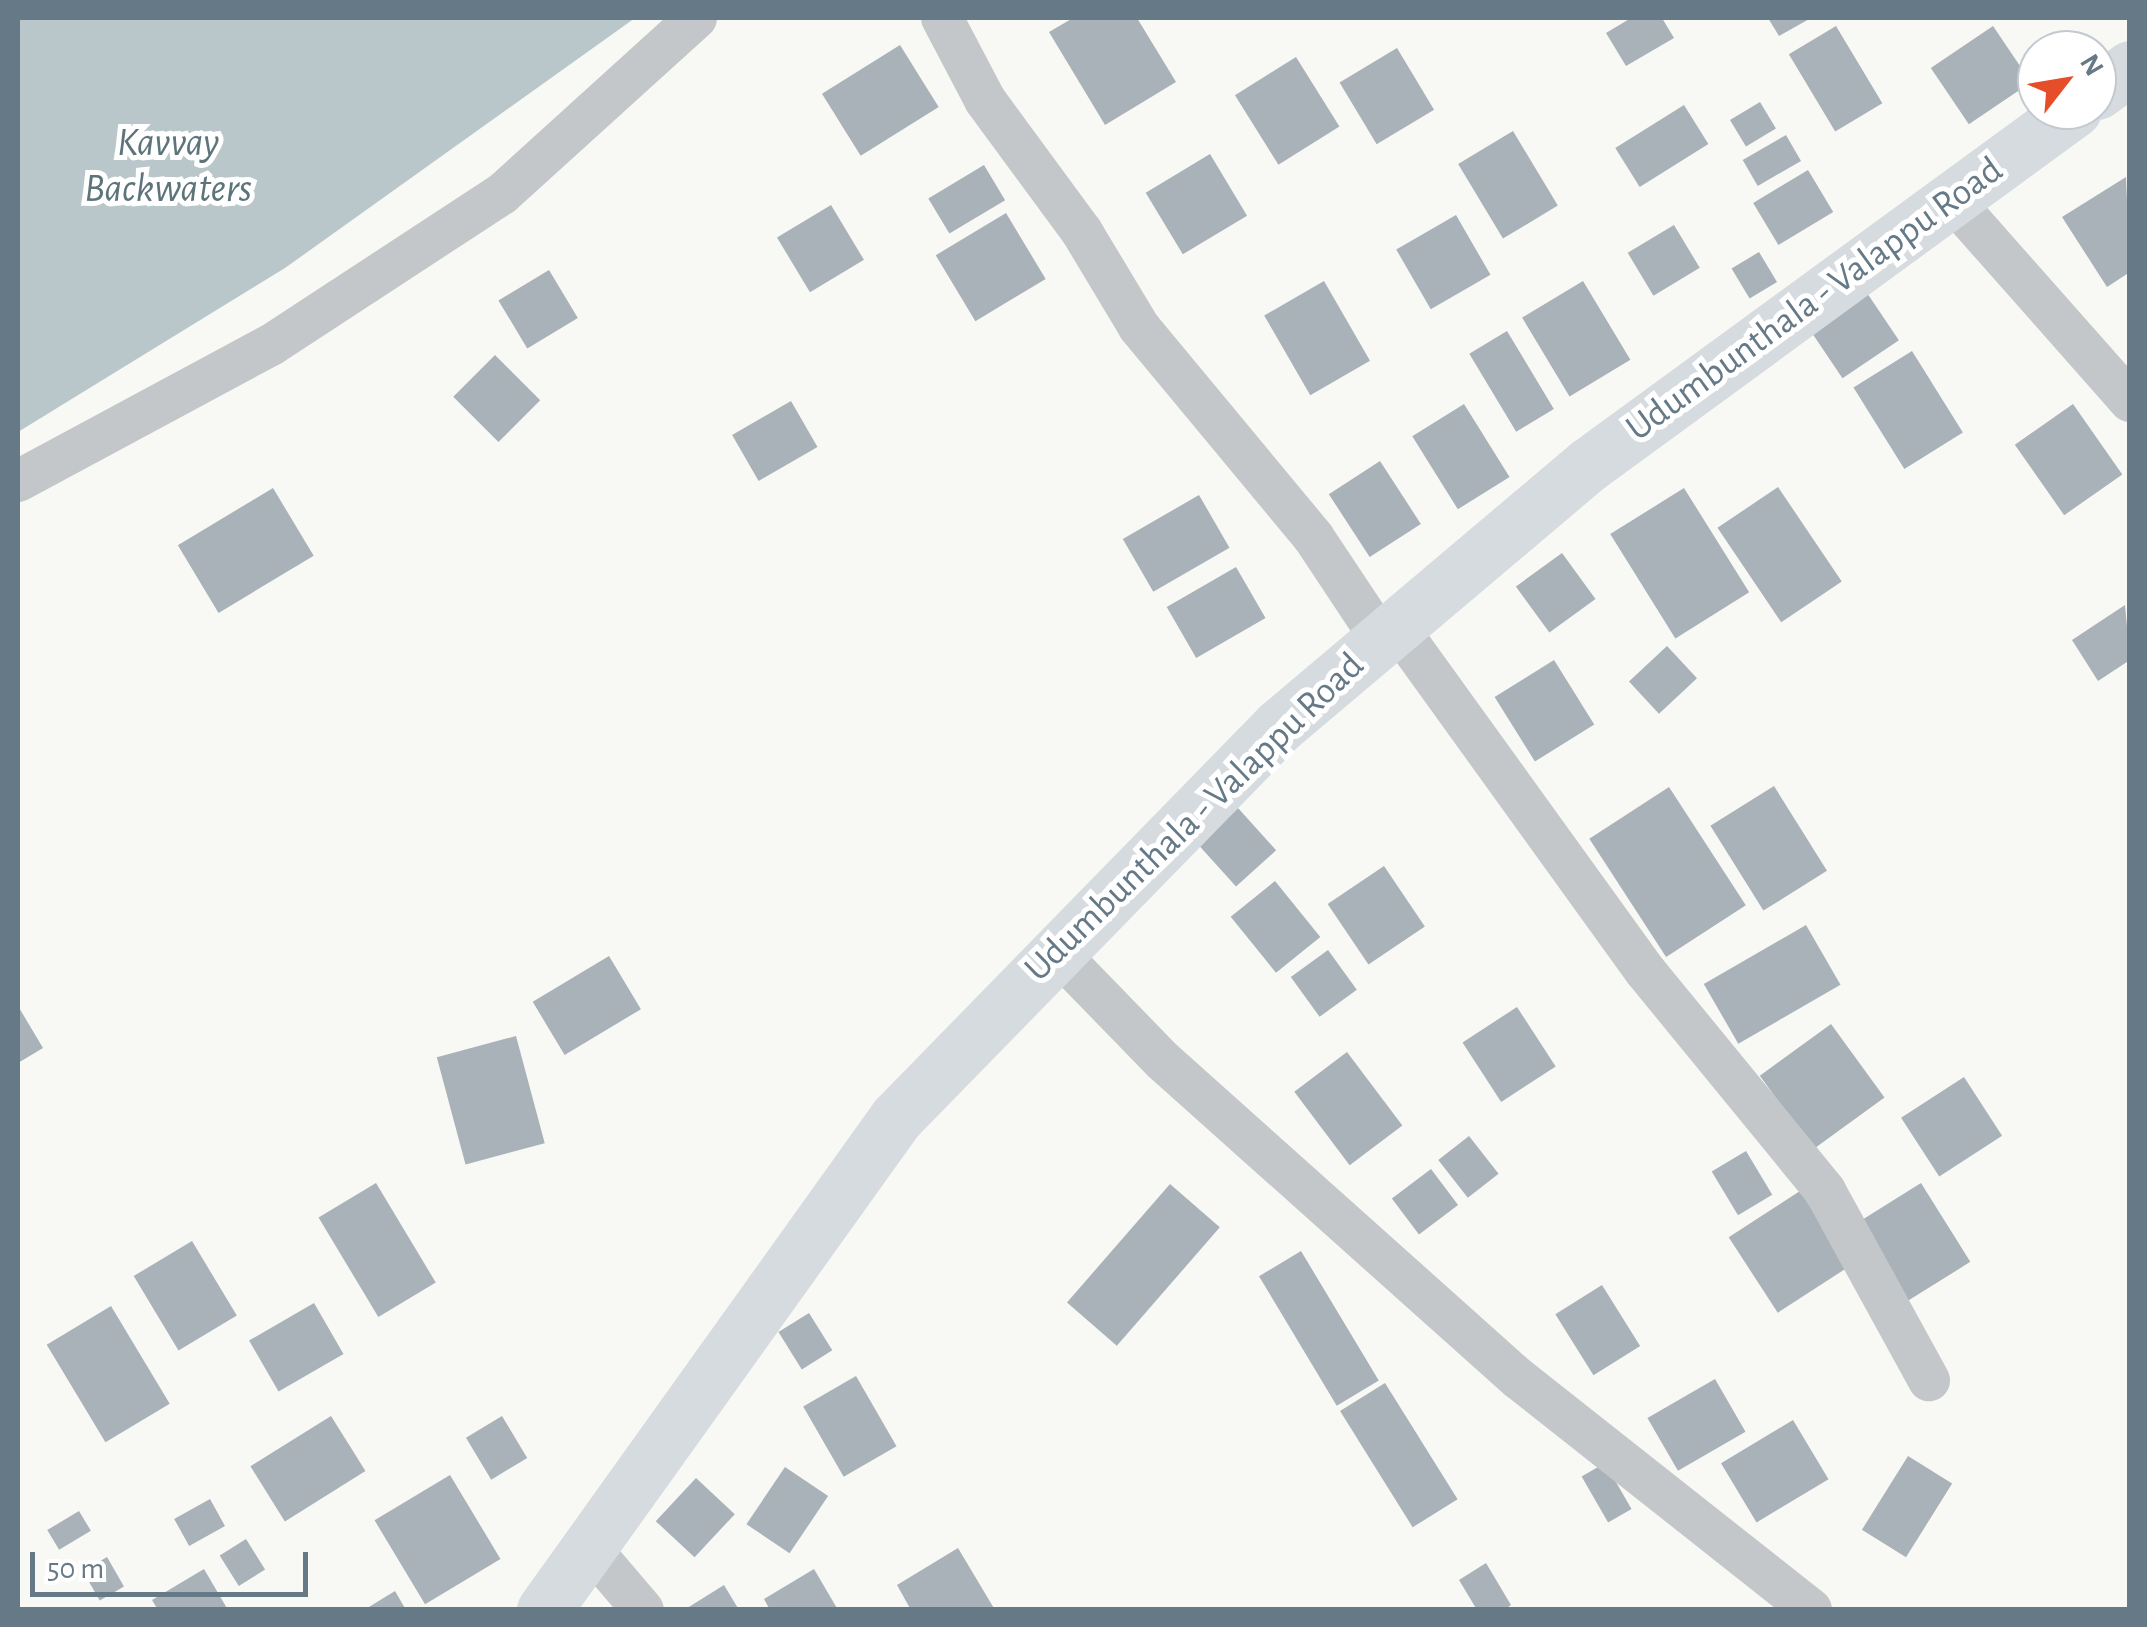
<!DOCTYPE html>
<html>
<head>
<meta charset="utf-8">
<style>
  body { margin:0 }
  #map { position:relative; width:2147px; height:1627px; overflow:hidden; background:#f8f8f5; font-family:"Alegreya Sans",sans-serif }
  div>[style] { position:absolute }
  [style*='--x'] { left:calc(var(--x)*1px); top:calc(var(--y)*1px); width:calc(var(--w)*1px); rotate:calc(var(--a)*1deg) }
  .water>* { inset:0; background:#b9c7ca }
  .building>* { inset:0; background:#a9b2b8; transform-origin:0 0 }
  .minor>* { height:42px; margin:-21px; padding:0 21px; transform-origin:21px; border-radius:21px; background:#c3c7ca }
  .major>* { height:55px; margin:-27.5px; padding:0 27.5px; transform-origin:27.5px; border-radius:27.5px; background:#d6dbdf }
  span { translate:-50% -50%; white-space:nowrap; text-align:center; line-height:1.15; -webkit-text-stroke:10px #fff; paint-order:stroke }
  .street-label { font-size:38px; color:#667986 }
  .water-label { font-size:40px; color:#5e747b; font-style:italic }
  .frame { position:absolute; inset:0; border:20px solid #667986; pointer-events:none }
  .north { position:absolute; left:2017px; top:30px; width:100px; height:100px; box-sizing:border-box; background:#fff; border:2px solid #c2c9cf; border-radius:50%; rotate:59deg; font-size:28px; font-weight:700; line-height:40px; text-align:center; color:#667986 }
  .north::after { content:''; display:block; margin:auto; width:35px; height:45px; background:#e54e28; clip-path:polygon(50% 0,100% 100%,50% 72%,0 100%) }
  .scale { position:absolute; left:30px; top:1552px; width:278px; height:45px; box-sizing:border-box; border:5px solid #667986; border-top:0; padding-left:12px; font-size:30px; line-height:35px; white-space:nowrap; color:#667986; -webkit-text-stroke:8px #fff; paint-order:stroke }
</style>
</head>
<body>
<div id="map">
  <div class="water">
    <div style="clip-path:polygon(18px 18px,635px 18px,285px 268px,18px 432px)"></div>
  </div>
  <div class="building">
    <div style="clip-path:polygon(1073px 18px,1137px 18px,1176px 82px,1105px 125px,1049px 32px)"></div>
    <div style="clip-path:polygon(1631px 18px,1662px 18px,1674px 38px,1626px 66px,1606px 33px)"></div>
    <div style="clip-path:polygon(1768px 18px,1811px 18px,1779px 36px)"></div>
    <div style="left:1836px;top:26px;width:90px;height:55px;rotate:59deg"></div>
    <div style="left:1993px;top:26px;width:68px;height:75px;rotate:56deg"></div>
    <div style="left:900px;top:45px;width:73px;height:92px;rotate:58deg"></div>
    <div style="left:1397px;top:48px;width:72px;height:67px;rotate:59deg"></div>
    <div style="left:1296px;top:57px;width:82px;height:72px;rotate:58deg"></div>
    <div style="left:1760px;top:102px;width:31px;height:35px;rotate:59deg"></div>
    <div style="left:1684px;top:105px;width:46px;height:81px;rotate:58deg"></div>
    <div style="left:1513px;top:131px;width:87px;height:64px;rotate:59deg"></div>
    <div style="left:1786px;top:135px;width:30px;height:50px;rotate:60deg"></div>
    <div style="left:1210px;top:154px;width:72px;height:75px;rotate:59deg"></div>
    <div style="left:984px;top:165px;width:41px;height:65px;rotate:59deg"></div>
    <div style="left:1808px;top:170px;width:49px;height:64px;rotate:59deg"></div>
    <div style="clip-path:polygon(2126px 177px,2130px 272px,2107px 287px,2062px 217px)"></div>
    <div style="left:831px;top:205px;width:64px;height:63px;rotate:59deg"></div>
    <div style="left:1006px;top:213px;width:77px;height:82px;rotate:59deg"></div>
    <div style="left:1456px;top:215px;width:69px;height:69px;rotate:60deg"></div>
    <div style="left:1674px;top:225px;width:50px;height:54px;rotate:59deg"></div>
    <div style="left:1759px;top:252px;width:35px;height:32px;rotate:59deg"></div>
    <div style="left:549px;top:270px;width:56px;height:59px;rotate:59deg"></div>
    <div style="left:1324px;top:281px;width:92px;height:69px;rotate:60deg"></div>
    <div style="left:1583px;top:281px;width:92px;height:71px;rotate:59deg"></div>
    <div style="left:1867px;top:293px;width:57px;height:68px;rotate:56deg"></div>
    <div style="left:1507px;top:331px;width:91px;height:44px;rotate:59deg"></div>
    <div style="left:1912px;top:351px;width:96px;height:69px;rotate:58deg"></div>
    <div style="left:495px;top:355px;width:64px;height:59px;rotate:45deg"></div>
    <div style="left:791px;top:401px;width:53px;height:68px;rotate:60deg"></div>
    <div style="left:1464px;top:404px;width:86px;height:61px;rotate:58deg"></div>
    <div style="left:2073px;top:404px;width:86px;height:71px;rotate:55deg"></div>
    <div style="left:1380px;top:461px;width:75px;height:61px;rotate:57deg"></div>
    <div style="left:1778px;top:487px;width:114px;height:73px;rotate:56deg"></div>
    <div style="left:273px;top:488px;width:79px;height:111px;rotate:59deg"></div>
    <div style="left:1684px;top:488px;width:123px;height:87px;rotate:58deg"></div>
    <div style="left:1199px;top:495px;width:61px;height:88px;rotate:60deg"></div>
    <div style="left:1562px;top:553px;width:57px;height:57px;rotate:54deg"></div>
    <div style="left:1236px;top:567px;width:59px;height:80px;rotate:60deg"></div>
    <div style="clip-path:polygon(2125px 605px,2130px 660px,2098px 681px,2072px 640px)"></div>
    <div style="left:1667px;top:646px;width:44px;height:52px;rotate:47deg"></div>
    <div style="left:1554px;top:660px;width:76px;height:70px;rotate:58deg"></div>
    <div style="left:1774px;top:786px;width:100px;height:75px;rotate:58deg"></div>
    <div style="left:1669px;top:787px;width:141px;height:95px;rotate:57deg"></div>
    <div style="left:1238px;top:808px;width:57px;height:54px;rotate:48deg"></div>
    <div style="left:1384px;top:866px;width:73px;height:68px;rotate:56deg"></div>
    <div style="left:1275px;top:881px;width:72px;height:57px;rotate:51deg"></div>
    <div style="left:1806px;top:925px;width:69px;height:118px;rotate:60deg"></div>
    <div style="left:1328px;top:950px;width:49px;height:46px;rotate:54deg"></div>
    <div style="left:609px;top:956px;width:62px;height:89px;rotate:59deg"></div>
    <div style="clip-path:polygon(18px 1006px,43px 1048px,18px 1063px)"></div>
    <div style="left:1517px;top:1007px;width:71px;height:65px;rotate:57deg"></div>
    <div style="left:1831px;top:1024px;width:91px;height:88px;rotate:54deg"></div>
    <div style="left:516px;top:1036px;width:111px;height:82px;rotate:75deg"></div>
    <div style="left:1347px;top:1052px;width:92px;height:66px;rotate:53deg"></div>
    <div style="left:1964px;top:1077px;width:70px;height:75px;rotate:57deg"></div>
    <div style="left:1469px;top:1136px;width:48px;height:39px;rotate:52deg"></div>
    <div style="left:1746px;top:1151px;width:51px;height:40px;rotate:59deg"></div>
    <div style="left:1431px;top:1169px;width:45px;height:49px;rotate:53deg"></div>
    <div style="left:376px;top:1183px;width:116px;height:67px;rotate:59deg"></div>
    <div style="left:1921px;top:1183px;width:93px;height:74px;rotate:58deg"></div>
    <div style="left:1170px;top:1184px;width:66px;height:157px;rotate:41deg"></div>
    <div style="left:1800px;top:1191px;width:90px;height:85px;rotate:57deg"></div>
    <div style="left:192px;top:1241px;width:87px;height:68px;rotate:59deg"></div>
    <div style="left:1301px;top:1251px;width:151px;height:49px;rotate:59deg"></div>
    <div style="left:1602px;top:1285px;width:72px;height:55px;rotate:58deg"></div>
    <div style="left:314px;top:1303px;width:59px;height:75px;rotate:60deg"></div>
    <div style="left:111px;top:1306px;width:114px;height:75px;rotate:59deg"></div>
    <div style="left:809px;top:1313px;width:44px;height:36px;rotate:58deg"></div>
    <div style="left:856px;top:1376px;width:81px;height:61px;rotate:60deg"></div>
    <div style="left:1715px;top:1379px;width:61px;height:78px;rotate:60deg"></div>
    <div style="left:1385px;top:1383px;width:137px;height:53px;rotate:58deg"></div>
    <div style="left:331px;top:1416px;width:65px;height:95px;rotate:58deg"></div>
    <div style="left:502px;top:1416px;width:49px;height:42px;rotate:59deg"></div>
    <div style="left:1793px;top:1420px;width:69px;height:84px;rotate:59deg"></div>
    <div style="left:1908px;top:1456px;width:52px;height:87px;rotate:32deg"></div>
    <div style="left:1605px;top:1463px;width:53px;height:27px;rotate:60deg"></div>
    <div style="left:785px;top:1467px;width:52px;height:69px;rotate:34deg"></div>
    <div style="left:450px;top:1475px;width:98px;height:88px;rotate:59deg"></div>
    <div style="left:696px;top:1478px;width:53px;height:59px;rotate:43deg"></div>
    <div style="left:210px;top:1499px;width:31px;height:41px;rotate:61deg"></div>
    <div style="left:79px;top:1511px;width:23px;height:37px;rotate:59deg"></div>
    <div style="left:246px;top:1539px;width:36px;height:31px;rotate:58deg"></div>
    <div style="clip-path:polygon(958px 1548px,995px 1610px,911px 1610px,897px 1585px)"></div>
    <div style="left:107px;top:1557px;width:34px;height:28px;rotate:60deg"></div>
    <div style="clip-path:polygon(1486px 1563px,1511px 1605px,1504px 1610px,1477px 1610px,1459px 1580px)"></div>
    <div style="clip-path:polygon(204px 1569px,228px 1610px,158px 1610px,152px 1600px)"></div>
    <div style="clip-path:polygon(814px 1569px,838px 1610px,770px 1610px,764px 1599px)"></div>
    <div style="clip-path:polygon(724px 1585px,739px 1610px,684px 1610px)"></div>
    <div style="clip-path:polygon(395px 1591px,406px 1610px,364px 1610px)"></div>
  </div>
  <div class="minor">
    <div style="--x:942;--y:18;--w:93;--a:62.3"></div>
    <div style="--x:985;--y:100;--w:164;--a:53.7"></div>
    <div style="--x:1082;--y:232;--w:111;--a:59"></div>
    <div style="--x:1139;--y:327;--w:274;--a:50.3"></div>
    <div style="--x:1314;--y:538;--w:121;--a:56.4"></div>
    <div style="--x:1954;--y:202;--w:266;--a:48.5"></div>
    <div style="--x:18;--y:481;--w:287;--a:-28.3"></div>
    <div style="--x:271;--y:345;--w:276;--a:-33.2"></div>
    <div style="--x:502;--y:194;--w:262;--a:-42.2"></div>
    <div style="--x:1397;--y:627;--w:425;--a:54.2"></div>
    <div style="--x:1646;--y:972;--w:283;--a:50.7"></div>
    <div style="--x:1825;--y:1191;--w:216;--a:61.2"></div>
    <div style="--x:1054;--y:949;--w:156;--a:45.8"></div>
    <div style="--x:1163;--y:1061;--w:477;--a:41.8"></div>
    <div style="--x:1519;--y:1379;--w:372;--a:38.3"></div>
    <div style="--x:591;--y:1549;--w:80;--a:49.6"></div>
  </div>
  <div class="major">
    <div style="--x:2097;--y:92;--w:41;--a:-36"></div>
    <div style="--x:544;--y:1610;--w:605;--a:-54.42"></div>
    <div style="--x:896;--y:1118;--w:548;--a:-45.67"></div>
    <div style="--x:1279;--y:726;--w:404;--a:-40.2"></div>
    <div style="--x:1588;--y:465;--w:602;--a:-36.15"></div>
  </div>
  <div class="street-label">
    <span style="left:1815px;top:300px;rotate:-36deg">Udumbunthala - Valappu Road</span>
    <span style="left:1195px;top:818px;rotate:-44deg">Udumbunthala - Valappu Road</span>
  </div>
  <div class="water-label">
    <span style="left:168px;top:166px">Kavvay<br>Backwaters</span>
  </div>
  <div class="frame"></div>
  <div class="north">N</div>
  <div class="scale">50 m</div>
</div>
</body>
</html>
